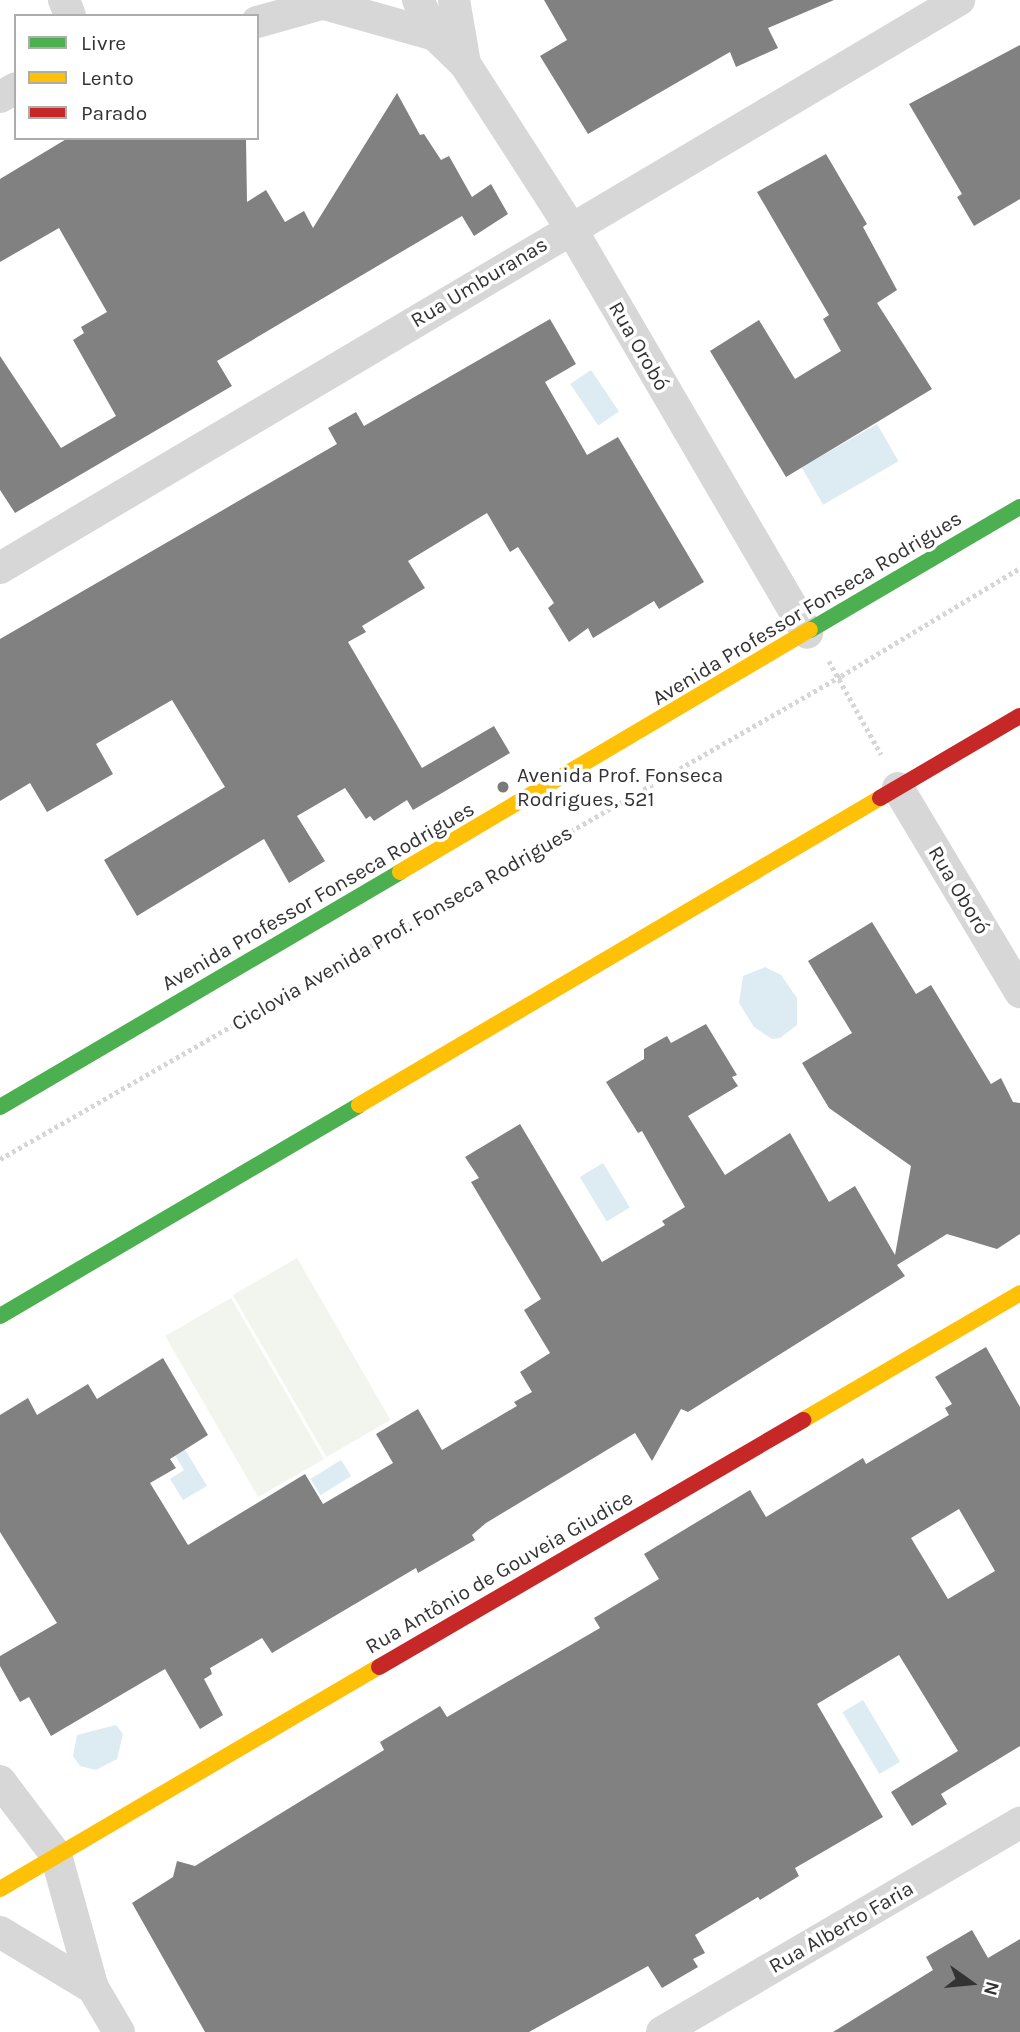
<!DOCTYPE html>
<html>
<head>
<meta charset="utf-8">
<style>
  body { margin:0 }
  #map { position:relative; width:1020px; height:2032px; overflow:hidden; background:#fff; font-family:Karla,sans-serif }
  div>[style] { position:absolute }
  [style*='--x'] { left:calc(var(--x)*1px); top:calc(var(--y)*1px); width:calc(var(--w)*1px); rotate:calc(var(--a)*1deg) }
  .green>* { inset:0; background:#f1f5ed; transform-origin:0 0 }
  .water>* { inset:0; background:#ddebf3; transform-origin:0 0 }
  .building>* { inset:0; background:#818181 }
  .path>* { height:4.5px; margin-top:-2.25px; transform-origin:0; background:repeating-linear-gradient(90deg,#d6d6d6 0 3.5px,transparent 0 7px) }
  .street>* { height:32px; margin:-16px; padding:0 16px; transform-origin:16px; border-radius:16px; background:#d7d7d7 }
  .fast>* { height:16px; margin:-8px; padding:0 8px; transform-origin:8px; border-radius:8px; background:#4caf50 }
  .slow>* { height:16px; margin:-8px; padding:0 8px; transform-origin:8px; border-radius:8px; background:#ffc107 }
  .jam>* { height:16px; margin:-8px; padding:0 8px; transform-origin:8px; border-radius:8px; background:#c62828 }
  .dots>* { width:19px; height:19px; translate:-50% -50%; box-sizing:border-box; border:4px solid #fff; border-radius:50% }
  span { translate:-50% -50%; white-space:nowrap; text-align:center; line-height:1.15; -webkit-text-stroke:7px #fff; paint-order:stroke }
  .street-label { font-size:21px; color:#333 }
  .poi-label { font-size:21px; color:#333 }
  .left { translate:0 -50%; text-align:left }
  .legend { position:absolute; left:14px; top:14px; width:245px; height:126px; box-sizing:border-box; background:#fff; border:2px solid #adadad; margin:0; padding:9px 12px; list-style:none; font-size:21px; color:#333 }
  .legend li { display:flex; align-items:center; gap:14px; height:35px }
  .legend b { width:35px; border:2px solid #adadad }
  .north { position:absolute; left:936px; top:1948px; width:70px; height:70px; -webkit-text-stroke:5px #fff; paint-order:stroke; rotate:105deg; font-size:19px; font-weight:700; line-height:28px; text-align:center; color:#333 }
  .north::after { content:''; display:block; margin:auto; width:24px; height:32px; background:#333; clip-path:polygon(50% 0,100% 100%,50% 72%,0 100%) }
</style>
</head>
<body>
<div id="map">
  <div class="green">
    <div style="left:297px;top:1258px;width:187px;height:74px;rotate:60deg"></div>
    <div style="left:231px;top:1298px;width:186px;height:76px;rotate:60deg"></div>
  </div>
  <div class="water">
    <div style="left:591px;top:370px;width:50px;height:25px;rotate:56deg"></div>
    <div style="left:877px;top:424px;width:43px;height:87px;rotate:60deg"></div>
    <div style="clip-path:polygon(765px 967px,781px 975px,797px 998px,797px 1025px,780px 1038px,772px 1039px,754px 1027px,739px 1003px,743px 976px)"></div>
    <div style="left:603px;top:1163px;width:52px;height:27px;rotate:59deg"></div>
    <div style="clip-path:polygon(172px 1428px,207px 1486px,183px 1500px,170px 1479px,184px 1470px,162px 1434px)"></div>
    <div style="left:341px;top:1460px;width:19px;height:36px;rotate:58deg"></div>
    <div style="left:863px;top:1700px;width:72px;height:24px;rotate:59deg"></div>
    <div style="clip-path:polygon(116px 1725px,123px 1734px,117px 1759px,96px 1770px,80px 1766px,73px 1756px,77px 1735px)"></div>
  </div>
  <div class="building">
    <div style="clip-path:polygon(544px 0,834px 0,768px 28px,778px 48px,736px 67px,730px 52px,588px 134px,540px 56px,567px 40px)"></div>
    <div style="clip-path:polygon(1020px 45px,1020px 199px,974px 226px,957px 197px,962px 194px,909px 104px)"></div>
    <div style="clip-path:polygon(397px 93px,420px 135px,424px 134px,441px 160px,449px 156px,472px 197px,491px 184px,508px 214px,474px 236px,462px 216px,217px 361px,232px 386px,15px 513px,0 490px,0 356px,61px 448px,116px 416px,73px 340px,84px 333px,81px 327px,107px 312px,59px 228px,0 262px,0 179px,68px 138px,246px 139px,247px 202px,266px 190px,285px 222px,304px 211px,313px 228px)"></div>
    <div style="clip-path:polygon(826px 154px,867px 224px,863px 227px,897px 290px,877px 303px,932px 389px,786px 477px,710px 351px,759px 320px,795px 379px,841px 351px,823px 319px,829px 315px,757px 192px)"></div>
    <div style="clip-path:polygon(550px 319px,576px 364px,545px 382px,587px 455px,618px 437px,704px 582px,659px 609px,654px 601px,593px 638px,588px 628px,569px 642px,548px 608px,554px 603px,518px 547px,510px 552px,487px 513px,408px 561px,425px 588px,362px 626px,366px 632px,348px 642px,422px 768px,494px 726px,510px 753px,413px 810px,407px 800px,374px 821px,370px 816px,366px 819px,345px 788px,297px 816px,325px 861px,289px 883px,264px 839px,137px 916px,104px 860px,225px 787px,172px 700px,96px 744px,113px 774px,47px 812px,30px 783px,0 801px,0 639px,337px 444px,328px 428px,356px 412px,364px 426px)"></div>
    <div style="clip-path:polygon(872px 922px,916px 994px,931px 985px,991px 1084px,1001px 1078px,1013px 1102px,1020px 1103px,1020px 1234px,997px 1249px,947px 1234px,897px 1265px,905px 1276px,688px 1412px,681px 1409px,652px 1461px,635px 1433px,486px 1523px,472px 1535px,475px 1540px,418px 1573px,416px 1568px,272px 1653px,262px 1638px,210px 1668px,212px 1674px,204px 1679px,223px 1715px,200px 1729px,165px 1669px,51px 1736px,29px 1697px,20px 1702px,0 1666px,0 1656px,57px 1623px,0 1532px,0 1415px,28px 1398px,37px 1415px,88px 1384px,97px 1399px,163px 1358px,208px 1435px,170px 1459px,176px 1468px,150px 1483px,188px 1545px,305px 1474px,323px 1504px,393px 1463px,376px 1434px,418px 1409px,442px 1450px,517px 1406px,514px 1402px,532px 1392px,520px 1372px,550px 1353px,524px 1310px,541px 1299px,471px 1182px,479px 1178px,465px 1157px,520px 1124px,602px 1262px,665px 1225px,662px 1221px,685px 1207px,642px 1131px,638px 1133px,606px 1082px,644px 1059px,644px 1049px,667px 1036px,671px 1043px,706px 1024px,737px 1075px,732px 1077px,738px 1086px,688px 1116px,725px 1175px,790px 1133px,829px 1202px,855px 1186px,895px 1255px,911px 1166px,829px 1108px,802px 1063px,852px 1033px,808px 961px)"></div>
    <div style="clip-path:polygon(evenodd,986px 1347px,1020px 1407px,1020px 1746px,941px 1794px,947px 1804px,912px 1826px,891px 1792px,958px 1751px,899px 1655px,817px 1704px,883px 1817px,795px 1868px,799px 1876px,760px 1900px,758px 1897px,695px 1935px,705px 1953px,693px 1959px,698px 1967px,662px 1988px,648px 1966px,529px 2032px,205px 2032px,132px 1903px,173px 1877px,177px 1861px,195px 1866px,384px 1750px,380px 1742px,440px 1706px,447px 1717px,600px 1628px,594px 1618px,659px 1579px,644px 1554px,750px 1490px,766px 1517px,863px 1458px,866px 1464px,949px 1415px,945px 1408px,952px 1404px,935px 1377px,986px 1347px,959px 1509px,995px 1571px,948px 1599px,911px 1538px,959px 1509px)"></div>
    <div style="clip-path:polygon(972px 1930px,988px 1958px,1020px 1939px,1020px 2032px,833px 2032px,933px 1970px,926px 1957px)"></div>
  </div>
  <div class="path">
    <div style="--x:829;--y:661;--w:107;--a:60.8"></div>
    <div style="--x:0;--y:1159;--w:970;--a:-29.87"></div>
    <div style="--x:841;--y:676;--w:209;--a:-31.1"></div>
  </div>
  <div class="street">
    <div style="--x:64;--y:0;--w:17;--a:69"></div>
    <div style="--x:418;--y:0;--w:39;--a:64"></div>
    <div style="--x:435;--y:35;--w:42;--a:44"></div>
    <div style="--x:465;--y:64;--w:194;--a:57.2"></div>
    <div style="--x:570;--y:227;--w:470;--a:59.7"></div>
    <div style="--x:454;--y:0;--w:65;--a:80.2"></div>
    <div style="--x:321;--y:3;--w:118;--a:15.7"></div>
    <div style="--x:257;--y:22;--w:82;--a:-15.6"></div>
    <div style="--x:0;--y:97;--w:18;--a:-29"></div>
    <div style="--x:0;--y:568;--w:1115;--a:-30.64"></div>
    <div style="--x:898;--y:788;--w:238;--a:59.1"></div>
    <div style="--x:0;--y:1781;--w:93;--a:52.9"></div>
    <div style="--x:56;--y:1855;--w:138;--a:74.5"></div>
    <div style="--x:93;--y:1988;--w:51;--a:59.4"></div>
    <div style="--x:0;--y:1932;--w:109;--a:31.1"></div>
    <div style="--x:662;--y:2032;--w:415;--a:-30.3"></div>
  </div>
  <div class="fast">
    <div style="--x:810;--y:630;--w:243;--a:-30.4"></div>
    <div style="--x:0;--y:1107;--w:464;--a:-30.4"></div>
    <div style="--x:0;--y:1316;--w:416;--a:-30.4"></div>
  </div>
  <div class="slow">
    <div style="--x:400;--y:872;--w:476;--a:-30.6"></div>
    <div style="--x:359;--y:1105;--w:605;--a:-30.51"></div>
    <div style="--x:803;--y:1420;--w:251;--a:-30.3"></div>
    <div style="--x:0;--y:1889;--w:439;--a:-30.4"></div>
  </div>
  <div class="jam">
    <div style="--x:880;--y:798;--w:162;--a:-30.4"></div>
    <div style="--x:379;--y:1667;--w:491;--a:-30.2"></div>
  </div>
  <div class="dots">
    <div style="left:503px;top:787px;background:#7a7a7a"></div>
  </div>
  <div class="street-label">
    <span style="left:479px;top:282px;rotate:-31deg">Rua Umburanas</span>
    <span style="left:639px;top:346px;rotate:60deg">Rua Orobó</span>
    <span style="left:807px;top:608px;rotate:-31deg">Avenida Professor Fonseca Rodrigues</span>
    <span style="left:959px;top:890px;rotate:59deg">Rua Oboró</span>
    <span style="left:318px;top:896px;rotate:-30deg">Avenida Professor Fonseca Rodrigues</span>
    <span style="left:402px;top:928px;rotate:-30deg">Ciclovia Avenida Prof. Fonseca Rodrigues</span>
    <span style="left:499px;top:1572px;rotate:-30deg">Rua Antônio de Gouveia Giudice</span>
    <span style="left:841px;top:1927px;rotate:-30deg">Rua Alberto Faria</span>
  </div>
  <div class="poi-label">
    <span class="left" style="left:517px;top:787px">Avenida Prof. Fonseca<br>Rodrigues, 521</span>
  </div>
  <ul class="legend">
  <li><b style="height:9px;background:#4caf50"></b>Livre</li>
  <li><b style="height:9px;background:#ffc107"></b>Lento</li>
  <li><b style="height:9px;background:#c62828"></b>Parado</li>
  </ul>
  <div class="north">N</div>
</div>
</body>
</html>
